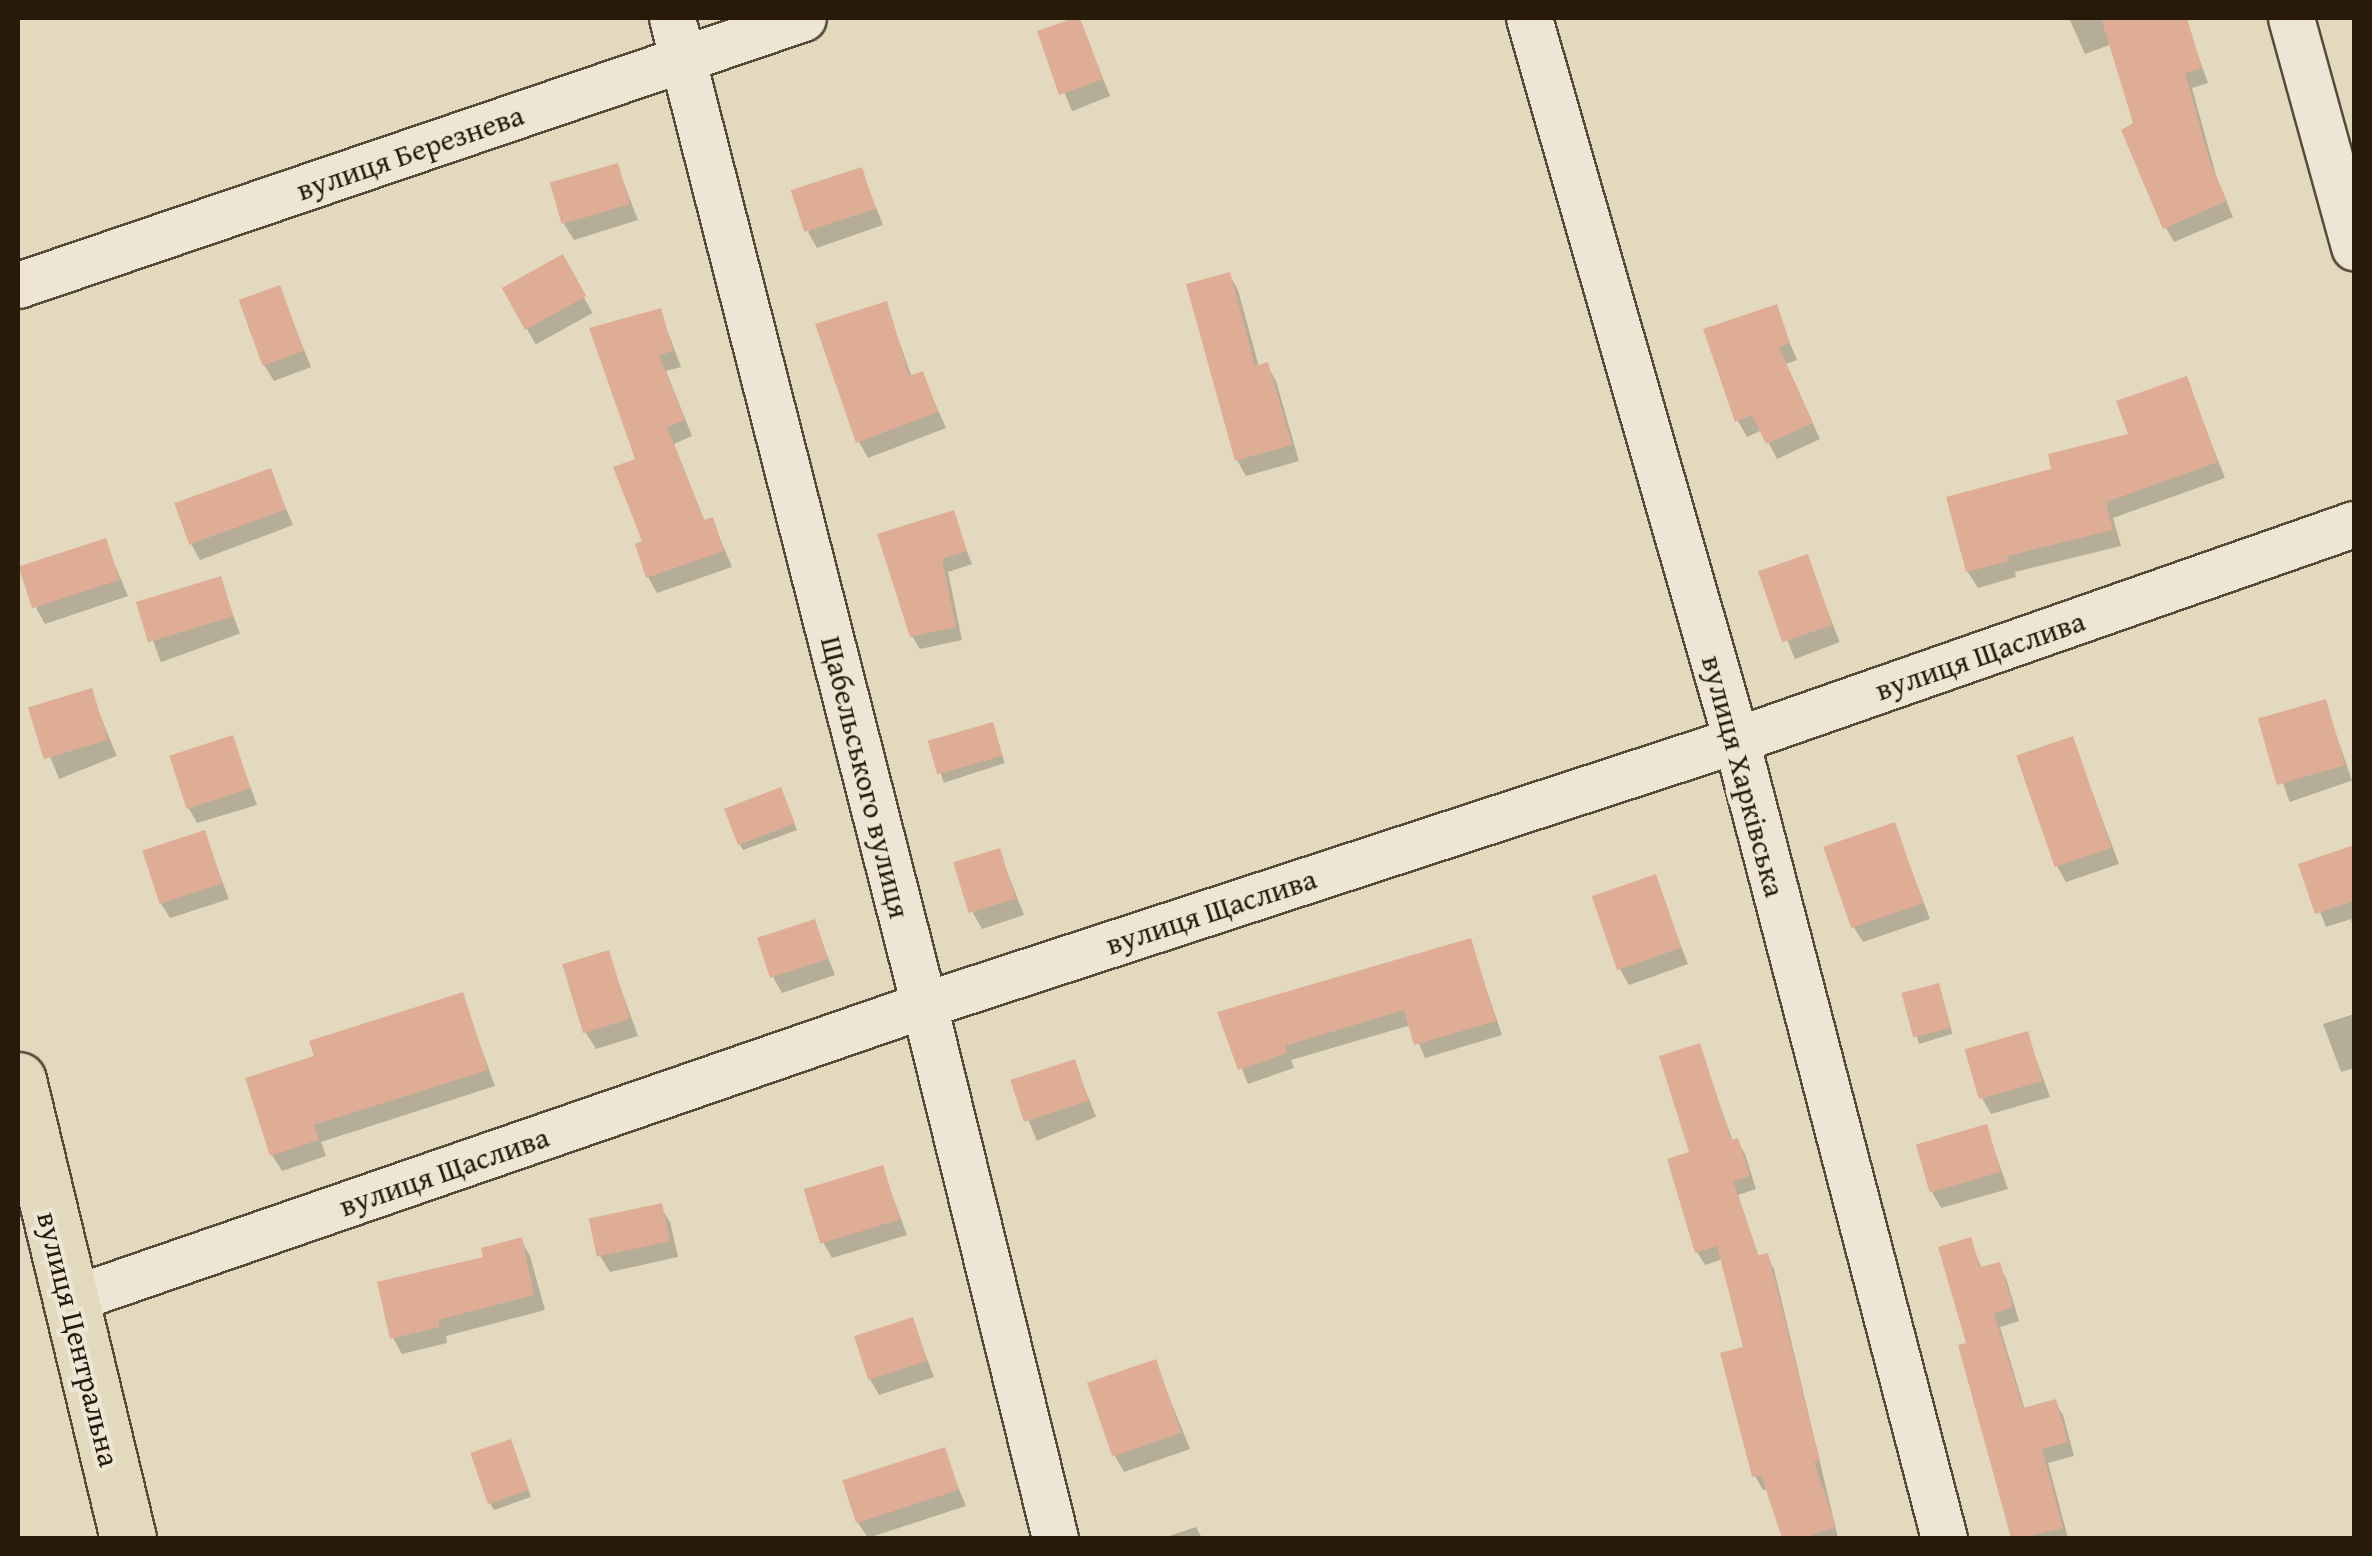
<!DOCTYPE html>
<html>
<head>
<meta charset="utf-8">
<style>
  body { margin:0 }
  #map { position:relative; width:2372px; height:1556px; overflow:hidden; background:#e3d9bf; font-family:"Gentium Book Plus",serif }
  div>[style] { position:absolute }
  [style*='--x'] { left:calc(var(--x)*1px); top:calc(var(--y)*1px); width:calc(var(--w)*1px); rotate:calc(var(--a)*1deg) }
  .shadow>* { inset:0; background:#0003; transform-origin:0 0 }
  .building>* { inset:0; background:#dfad96; transform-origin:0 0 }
  .roads { filter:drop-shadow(2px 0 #574a38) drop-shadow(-2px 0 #574a38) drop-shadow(0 2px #574a38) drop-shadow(0 -2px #574a38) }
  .minor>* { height:45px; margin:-22.5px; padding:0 22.5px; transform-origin:22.5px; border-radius:22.5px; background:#ede6d5 }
  .major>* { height:55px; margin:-27.5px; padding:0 27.5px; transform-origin:27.5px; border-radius:27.5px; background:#e3d9bf }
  span { translate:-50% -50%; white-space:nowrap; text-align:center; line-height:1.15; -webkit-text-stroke:8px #ede6d5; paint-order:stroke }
  .street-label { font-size:30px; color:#281a0b }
  .frame { position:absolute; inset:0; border:20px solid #281a0b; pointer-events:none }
</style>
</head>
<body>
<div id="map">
  <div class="shadow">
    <div style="clip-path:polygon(2069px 18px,2152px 18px,2160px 41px,2190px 33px,2208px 83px,2192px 88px,2217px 179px,2233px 217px,2174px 242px,2166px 228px,2112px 44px,2085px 54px)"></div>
    <div style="left:1079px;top:19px;width:83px;height:41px;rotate:68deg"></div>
    <div style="clip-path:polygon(617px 166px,638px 220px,574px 240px,564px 224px)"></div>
    <div style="clip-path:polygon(861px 170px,883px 225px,817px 248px,808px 232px)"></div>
    <div style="left:562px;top:258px;width:63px;height:65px;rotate:61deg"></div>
    <div style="clip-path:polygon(1229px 274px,1238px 290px,1259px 367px,1267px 365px,1276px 381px,1299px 461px,1246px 476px,1237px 460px)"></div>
    <div style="clip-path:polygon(279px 288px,311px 367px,274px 381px,264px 365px)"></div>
    <div style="clip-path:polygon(886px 304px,912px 378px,922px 374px,946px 428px,868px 458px,859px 442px)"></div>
    <div style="clip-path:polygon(1775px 307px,1797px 360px,1786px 364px,1820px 439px,1777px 459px,1762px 430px,1747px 437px,1738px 421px)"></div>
    <div style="clip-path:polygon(660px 311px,681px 367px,666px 371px,692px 436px,674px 444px,705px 522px,712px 520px,732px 567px,657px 593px,648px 577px,638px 460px)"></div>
    <div style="clip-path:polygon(2186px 379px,2225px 478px,2113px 518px,2121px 546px,2015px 572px,2016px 577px,1978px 588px,1968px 572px,1949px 498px,2055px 470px,2132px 436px)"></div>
    <div style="clip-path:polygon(270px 472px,293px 525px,200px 560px,191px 544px)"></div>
    <div style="clip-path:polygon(952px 513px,972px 564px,948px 572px,962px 640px,920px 649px,912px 636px)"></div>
    <div style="clip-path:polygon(105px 541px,128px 596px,45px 624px,36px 608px)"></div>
    <div style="left:1807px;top:557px;width:91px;height:48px;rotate:69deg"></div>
    <div style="left:220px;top:579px;width:58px;height:84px;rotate:70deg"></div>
    <div style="left:90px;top:690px;width:71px;height:62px;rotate:68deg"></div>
    <div style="left:2325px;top:702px;width:83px;height:66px;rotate:71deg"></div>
    <div style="left:992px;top:724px;width:41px;height:64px;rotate:72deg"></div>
    <div style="clip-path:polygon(232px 738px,257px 805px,197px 823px,188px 807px)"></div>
    <div style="clip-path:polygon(2072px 739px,2119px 864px,2066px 882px,2057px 866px)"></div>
    <div style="clip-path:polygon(784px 797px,797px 830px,743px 850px,739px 843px)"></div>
    <div style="clip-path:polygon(1894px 825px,1930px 919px,1863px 942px,1853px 926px)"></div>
    <div style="clip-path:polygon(204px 833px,229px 899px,170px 918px,160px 902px)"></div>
    <div style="clip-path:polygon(2354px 848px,2354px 933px,2351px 919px,2326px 927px,2302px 866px)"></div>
    <div style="clip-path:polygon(999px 851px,1024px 915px,982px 929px,973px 913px)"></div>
    <div style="clip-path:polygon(1654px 877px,1688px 964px,1629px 985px,1620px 969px)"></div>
    <div style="clip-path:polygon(814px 922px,835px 975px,782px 993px,773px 977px)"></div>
    <div style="clip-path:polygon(1470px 941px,1502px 1035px,1425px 1058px,1411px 1025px,1291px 1060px,1294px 1068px,1248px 1084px,1220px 1014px)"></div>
    <div style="clip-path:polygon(608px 953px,638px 1036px,596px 1049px,586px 1033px)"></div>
    <div style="left:1938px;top:986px;width:50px;height:35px;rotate:73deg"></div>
    <div style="clip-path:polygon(462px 995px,495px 1086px,321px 1142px,326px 1156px,282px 1171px,272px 1155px,317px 1057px)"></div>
    <div style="clip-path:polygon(2354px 1014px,2354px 1068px,2341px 1072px,2323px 1024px)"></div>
    <div style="clip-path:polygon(2027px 1034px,2050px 1097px,1991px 1114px,1982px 1098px)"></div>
    <div style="clip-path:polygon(1699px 1046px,1733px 1142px,1737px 1141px,1745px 1154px,1756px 1189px,1738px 1195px,1759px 1258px,1767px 1256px,1774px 1269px,1838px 1538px,1785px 1538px,1768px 1489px,1763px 1490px,1755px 1476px,1723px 1355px,1746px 1348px,1723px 1259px,1705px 1265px,1697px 1252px,1692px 1154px)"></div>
    <div style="left:1074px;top:1062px;width:59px;height:64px;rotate:68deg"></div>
    <div style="clip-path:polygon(1986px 1127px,2008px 1189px,1941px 1208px,1932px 1192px)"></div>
    <div style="clip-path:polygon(882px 1168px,907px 1235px,832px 1258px,823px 1242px)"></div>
    <div style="clip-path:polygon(660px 1206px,670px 1222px,678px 1257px,610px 1272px,600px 1256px)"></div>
    <div style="clip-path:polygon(521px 1240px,530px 1256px,545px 1310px,446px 1336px,447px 1343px,402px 1354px,393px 1338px,486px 1258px)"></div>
    <div style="clip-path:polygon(1970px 1240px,1982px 1269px,1998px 1264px,2006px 1278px,2019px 1321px,2000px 1327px,2025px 1410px,2055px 1402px,2063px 1415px,2074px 1456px,2048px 1463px,2068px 1538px,2013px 1538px,1961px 1347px,1970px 1344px)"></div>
    <div style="clip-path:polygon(912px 1320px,934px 1377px,879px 1395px,870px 1379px)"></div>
    <div style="clip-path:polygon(1155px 1362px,1190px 1449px,1124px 1472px,1115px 1456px)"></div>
    <div style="clip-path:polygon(514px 1449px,531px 1497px,494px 1510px,490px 1503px)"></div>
    <div style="clip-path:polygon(943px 1450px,966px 1506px,868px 1538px,858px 1523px)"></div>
    <div style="clip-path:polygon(1196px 1527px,1202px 1538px,1163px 1538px)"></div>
  </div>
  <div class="building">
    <div style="clip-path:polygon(1074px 18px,1080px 18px,1103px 79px,1059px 95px,1037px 31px)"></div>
    <div style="clip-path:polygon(2101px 18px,2187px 18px,2202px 68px,2185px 73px,2210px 162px,2227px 201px,2163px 229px,2121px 130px,2133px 123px)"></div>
    <div style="left:618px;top:163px;width:43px;height:71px;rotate:74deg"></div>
    <div style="left:862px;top:167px;width:44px;height:75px;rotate:72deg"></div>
    <div style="left:563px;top:254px;width:48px;height:70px;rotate:61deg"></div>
    <div style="clip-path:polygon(1230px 272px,1255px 366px,1268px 362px,1292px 445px,1235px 461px,1186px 284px)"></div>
    <div style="left:280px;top:285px;width:70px;height:44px;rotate:70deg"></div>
    <div style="clip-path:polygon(887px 301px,909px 376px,923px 371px,938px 412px,856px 443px,815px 324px)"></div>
    <div style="clip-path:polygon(1777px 304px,1790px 343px,1779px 347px,1813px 423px,1766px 444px,1752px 415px,1735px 422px,1703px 329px)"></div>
    <div style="clip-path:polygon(661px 308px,673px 351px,659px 355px,685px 420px,667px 427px,704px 520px,713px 517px,724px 551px,646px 578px,635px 544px,642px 541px,613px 467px,635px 459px,589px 328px)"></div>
    <div style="clip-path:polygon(2187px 376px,2218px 462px,2106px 502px,2113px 530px,2007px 556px,2009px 561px,1966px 572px,1946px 497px,2051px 469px,2048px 454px,2128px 434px,2116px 401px)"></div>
    <div style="left:271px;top:468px;width:44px;height:103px;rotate:70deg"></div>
    <div style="clip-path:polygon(954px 510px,967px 551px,942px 559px,956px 627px,910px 637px,877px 534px)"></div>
    <div style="left:106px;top:538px;width:44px;height:92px;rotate:72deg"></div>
    <div style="left:1808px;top:554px;width:75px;height:53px;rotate:71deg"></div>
    <div style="left:221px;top:576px;width:42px;height:89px;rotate:73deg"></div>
    <div style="left:92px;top:688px;width:54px;height:67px;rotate:73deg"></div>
    <div style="left:2326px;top:699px;width:69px;height:71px;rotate:74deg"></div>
    <div style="left:993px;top:722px;width:35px;height:68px;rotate:74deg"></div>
    <div style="left:233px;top:735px;width:56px;height:67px;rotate:72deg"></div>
    <div style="left:2073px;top:736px;width:118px;height:60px;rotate:71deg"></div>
    <div style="left:781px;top:787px;width:39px;height:61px;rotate:69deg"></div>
    <div style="left:1895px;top:822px;width:86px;height:76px;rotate:71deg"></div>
    <div style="left:205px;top:830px;width:56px;height:66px;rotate:72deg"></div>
    <div style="clip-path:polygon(2354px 845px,2354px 901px,2315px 914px,2298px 864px)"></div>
    <div style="left:1000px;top:848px;width:53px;height:49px;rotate:73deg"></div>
    <div style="left:1656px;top:874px;width:78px;height:68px;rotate:71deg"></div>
    <div style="left:815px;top:919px;width:42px;height:61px;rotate:72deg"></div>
    <div style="clip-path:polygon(1471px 938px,1496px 1021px,1414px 1045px,1404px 1010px,1285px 1046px,1288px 1053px,1238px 1070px,1217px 1012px)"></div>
    <div style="left:609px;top:950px;width:72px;height:49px;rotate:73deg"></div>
    <div style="left:1939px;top:983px;width:46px;height:39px;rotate:75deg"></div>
    <div style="clip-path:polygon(463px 992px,488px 1070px,314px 1125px,319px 1140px,270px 1156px,245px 1078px,314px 1056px,309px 1041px)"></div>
    <div style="left:2028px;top:1031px;width:52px;height:66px;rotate:74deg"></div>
    <div style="clip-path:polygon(1700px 1043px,1731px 1140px,1738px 1138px,1750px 1176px,1733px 1181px,1758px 1255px,1768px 1253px,1820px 1461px,1814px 1462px,1836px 1527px,1803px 1538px,1782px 1538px,1761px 1475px,1752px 1477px,1720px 1353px,1743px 1347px,1717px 1246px,1695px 1253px,1667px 1159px,1689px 1152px,1659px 1056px)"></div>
    <div style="left:1075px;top:1059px;width:44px;height:68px;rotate:72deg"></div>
    <div style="left:1987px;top:1124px;width:50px;height:74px;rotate:74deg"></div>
    <div style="left:883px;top:1165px;width:57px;height:83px;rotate:73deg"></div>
    <div style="left:662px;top:1203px;width:39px;height:75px;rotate:78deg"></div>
    <div style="clip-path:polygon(522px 1237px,534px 1295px,438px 1320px,440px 1327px,390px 1339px,377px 1282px,483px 1257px,481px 1248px)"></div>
    <div style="clip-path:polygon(1971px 1237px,1980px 1267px,2000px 1262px,2013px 1307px,1994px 1313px,2023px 1408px,2056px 1399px,2068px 1442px,2042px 1449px,2063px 1528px,2022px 1538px,2011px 1538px,1958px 1345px,1966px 1343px,1938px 1247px)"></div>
    <div style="left:913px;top:1317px;width:46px;height:62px;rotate:72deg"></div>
    <div style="left:1156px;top:1359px;width:78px;height:73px;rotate:71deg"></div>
    <div style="left:511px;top:1439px;width:54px;height:43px;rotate:71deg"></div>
    <div style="left:945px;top:1447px;width:45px;height:108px;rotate:72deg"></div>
  </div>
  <div class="roads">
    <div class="minor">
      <div style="--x:672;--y:18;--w:1019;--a:75.68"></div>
      <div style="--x:924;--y:1005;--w:549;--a:76.19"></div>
      <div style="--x:1529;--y:18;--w:751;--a:74"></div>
      <div style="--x:1736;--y:740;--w:825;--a:75.39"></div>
      <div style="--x:2291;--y:18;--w:238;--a:74.6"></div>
      <div style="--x:18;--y:285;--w:829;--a:-18.78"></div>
      <div style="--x:69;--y:1300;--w:904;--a:-19.04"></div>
      <div style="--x:924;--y:1005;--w:854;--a:-18.07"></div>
      <div style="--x:1736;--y:740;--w:655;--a:-19.27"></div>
    </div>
    <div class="major">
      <div style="--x:18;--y:1080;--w:471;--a:76.5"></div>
    </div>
  </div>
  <div class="street-label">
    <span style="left:410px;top:152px;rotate:-19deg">вулиця Березнева</span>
    <span style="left:1980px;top:655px;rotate:-19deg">вулиця Щаслива</span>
    <span style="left:1744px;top:776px;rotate:75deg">вулиця Харківська</span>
    <span style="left:866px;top:777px;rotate:76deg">Щабельського вулиця</span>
    <span style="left:1211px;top:911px;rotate:-18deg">вулиця Щаслива</span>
    <span style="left:444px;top:1171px;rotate:-19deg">вулиця Щаслива</span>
    <span style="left:79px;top:1339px;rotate:76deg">вулиця Центральна</span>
  </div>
  <div class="frame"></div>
</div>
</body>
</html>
